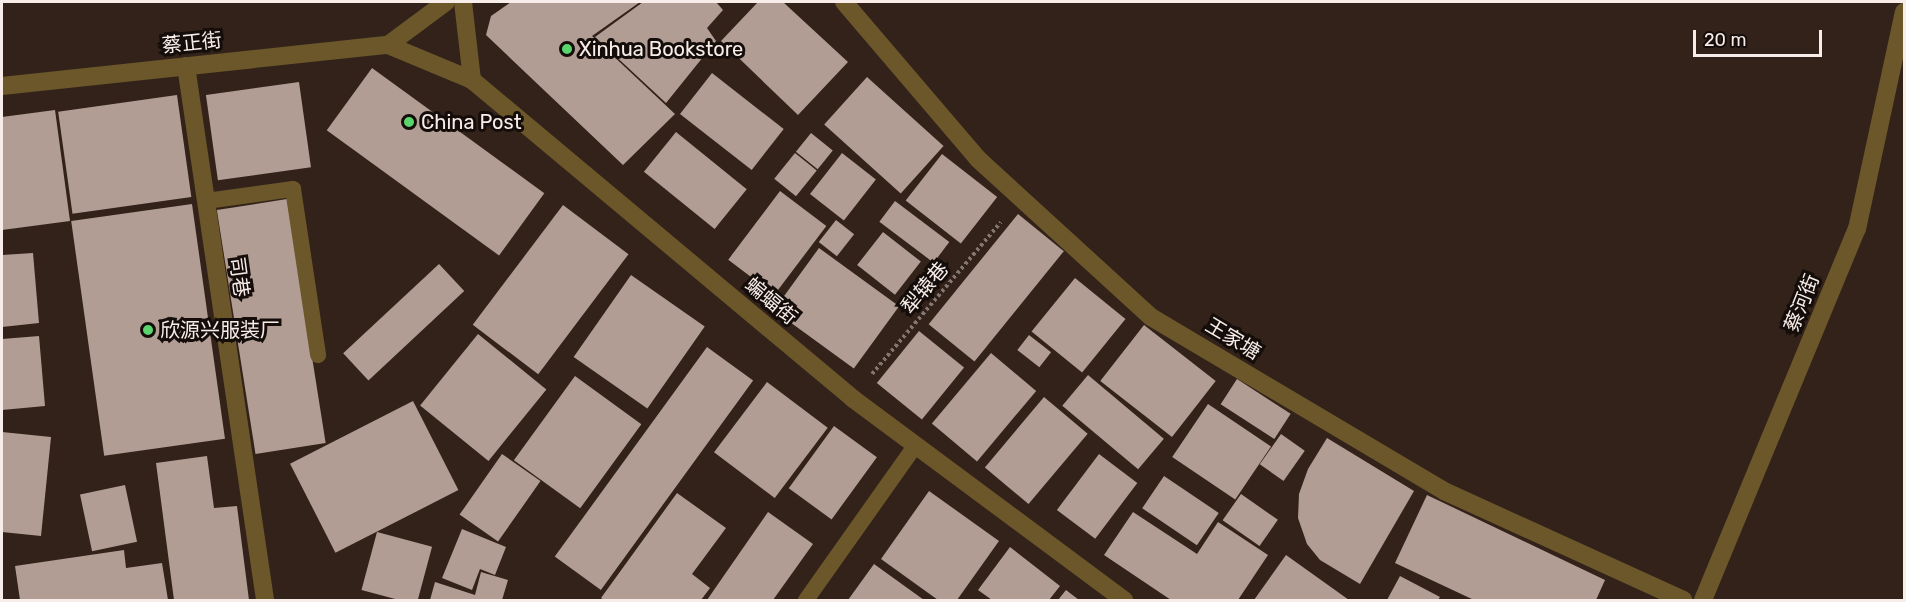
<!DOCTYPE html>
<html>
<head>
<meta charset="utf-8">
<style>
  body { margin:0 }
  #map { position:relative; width:1906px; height:602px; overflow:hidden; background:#32221a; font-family:Rubik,"Noto Sans SC",sans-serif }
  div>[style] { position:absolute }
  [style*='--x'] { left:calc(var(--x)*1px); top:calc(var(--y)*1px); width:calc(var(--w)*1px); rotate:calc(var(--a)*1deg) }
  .building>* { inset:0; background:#b29d95; transform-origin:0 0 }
  .path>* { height:4px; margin-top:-2px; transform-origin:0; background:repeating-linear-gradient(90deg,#83756f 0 3px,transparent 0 6px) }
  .lane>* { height:16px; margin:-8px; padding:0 8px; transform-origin:8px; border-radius:8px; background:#6c572a }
  .street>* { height:18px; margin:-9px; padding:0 9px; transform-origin:9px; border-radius:9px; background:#6c572a }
  .dots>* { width:16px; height:16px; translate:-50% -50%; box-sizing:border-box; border:3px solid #140d0a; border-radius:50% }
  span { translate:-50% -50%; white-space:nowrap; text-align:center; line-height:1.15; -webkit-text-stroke:6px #140d0a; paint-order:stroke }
  .street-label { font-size:20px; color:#f8ede8 }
  .poi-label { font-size:20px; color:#f8ede8 }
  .left { translate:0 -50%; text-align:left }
  .frame { position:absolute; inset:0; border:3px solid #f8ede8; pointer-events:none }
  .scale { position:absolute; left:1693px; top:30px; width:129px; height:27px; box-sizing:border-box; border:3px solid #f8ede8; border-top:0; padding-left:8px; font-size:18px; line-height:21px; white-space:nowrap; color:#f8ede8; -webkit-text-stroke:4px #140d0a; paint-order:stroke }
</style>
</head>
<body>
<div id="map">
  <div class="building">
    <div style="clip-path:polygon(511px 2px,640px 2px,592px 36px,675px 114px,623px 165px,486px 35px,491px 16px)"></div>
    <div style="clip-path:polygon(643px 2px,716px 2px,723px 10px,707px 28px,716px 41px,666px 103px,595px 37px)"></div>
    <div style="clip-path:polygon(758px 2px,783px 2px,848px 62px,798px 115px,721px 41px)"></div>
    <div style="left:372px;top:68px;width:213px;height:77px;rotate:36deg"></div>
    <div style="left:712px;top:73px;width:91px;height:52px;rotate:38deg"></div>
    <div style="left:867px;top:77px;width:103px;height:64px;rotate:42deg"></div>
    <div style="left:299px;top:82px;width:86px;height:94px;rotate:82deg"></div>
    <div style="left:177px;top:95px;width:103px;height:120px;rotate:82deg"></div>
    <div style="clip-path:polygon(55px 110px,70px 221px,2px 230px,2px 117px)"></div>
    <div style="left:676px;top:132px;width:91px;height:51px;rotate:39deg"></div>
    <div style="left:811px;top:133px;width:28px;height:24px;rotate:39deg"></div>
    <div style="left:795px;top:153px;width:28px;height:33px;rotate:39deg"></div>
    <div style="left:842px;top:153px;width:43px;height:52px;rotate:38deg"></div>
    <div style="left:942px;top:154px;width:70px;height:59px;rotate:38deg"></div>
    <div style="left:780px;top:191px;width:58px;height:86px;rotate:37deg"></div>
    <div style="left:287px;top:199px;width:247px;height:71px;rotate:81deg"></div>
    <div style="left:895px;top:201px;width:68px;height:26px;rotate:37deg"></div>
    <div style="left:192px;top:204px;width:237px;height:122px;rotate:82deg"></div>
    <div style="left:563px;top:205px;width:82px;height:150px;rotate:37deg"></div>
    <div style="left:1018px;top:214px;width:59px;height:142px;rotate:39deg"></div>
    <div style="left:836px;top:220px;width:23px;height:28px;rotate:38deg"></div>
    <div style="left:883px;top:232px;width:48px;height:42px;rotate:38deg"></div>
    <div style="left:819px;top:248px;width:99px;height:77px;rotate:36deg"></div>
    <div style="clip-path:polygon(33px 253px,39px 323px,2px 327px,2px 255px)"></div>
    <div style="left:439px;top:264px;width:37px;height:131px;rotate:47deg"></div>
    <div style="left:631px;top:275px;width:90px;height:100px;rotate:35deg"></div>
    <div style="left:1075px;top:278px;width:65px;height:69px;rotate:39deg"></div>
    <div style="left:1144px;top:325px;width:91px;height:71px;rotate:38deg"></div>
    <div style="left:919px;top:331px;width:58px;height:67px;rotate:39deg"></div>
    <div style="left:478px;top:334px;width:88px;height:92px;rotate:39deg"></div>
    <div style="left:1029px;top:335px;width:28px;height:19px;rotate:38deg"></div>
    <div style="clip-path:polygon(39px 336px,45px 406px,2px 410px,2px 339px)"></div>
    <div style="left:707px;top:347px;width:57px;height:259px;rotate:36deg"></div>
    <div style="left:991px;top:353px;width:59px;height:92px;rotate:40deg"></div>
    <div style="left:1088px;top:375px;width:99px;height:40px;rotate:40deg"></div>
    <div style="left:575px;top:376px;width:82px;height:104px;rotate:36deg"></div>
    <div style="left:1237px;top:379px;width:64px;height:30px;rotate:33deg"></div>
    <div style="left:767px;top:382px;width:76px;height:88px;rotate:37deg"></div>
    <div style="left:1044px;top:397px;width:57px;height:92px;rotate:40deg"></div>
    <div style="left:413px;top:401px;width:100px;height:138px;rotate:63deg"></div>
    <div style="left:1208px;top:404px;width:76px;height:64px;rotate:34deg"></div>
    <div style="left:834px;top:426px;width:53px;height:77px;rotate:36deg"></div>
    <div style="clip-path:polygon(2px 432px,51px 437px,41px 536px,2px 532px)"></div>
    <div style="left:1281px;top:434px;width:29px;height:37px;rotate:35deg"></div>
    <div style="clip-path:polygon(1327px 438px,1414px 491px,1360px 584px,1320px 560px,1307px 544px,1298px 518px,1299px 494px,1308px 469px)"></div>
    <div style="left:502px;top:454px;width:47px;height:74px;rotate:35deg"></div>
    <div style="left:1099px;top:454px;width:48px;height:70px;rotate:37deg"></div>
    <div style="clip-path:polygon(207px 456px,214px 508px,237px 506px,249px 600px,174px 600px,156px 463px)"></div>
    <div style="left:1164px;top:476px;width:66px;height:39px;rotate:34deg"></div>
    <div style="left:125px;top:485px;width:58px;height:46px;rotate:78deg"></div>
    <div style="clip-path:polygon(929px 491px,999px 541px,957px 600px,938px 600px,881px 559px)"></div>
    <div style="clip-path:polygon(677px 493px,726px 528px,692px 574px,710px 588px,701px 600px,604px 600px,601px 598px)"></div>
    <div style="left:1241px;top:494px;width:45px;height:32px;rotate:35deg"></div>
    <div style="clip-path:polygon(1427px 495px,1605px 580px,1596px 600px,1474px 600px,1395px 563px)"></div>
    <div style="clip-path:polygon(768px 512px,813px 544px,773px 600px,707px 600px)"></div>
    <div style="clip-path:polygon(1133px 512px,1197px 554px,1218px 522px,1268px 555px,1238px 600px,1171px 600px,1104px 555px)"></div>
    <div style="clip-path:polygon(462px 529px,506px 547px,495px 575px,480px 569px,472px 590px,442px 578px)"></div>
    <div style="left:377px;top:532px;width:57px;height:60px;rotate:15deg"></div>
    <div style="clip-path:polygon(1010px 547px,1060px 586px,1049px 600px,992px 600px,978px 590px)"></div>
    <div style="clip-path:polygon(124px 550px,126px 568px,162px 563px,168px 600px,20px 600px,15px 566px)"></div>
    <div style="clip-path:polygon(1286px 555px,1349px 600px,1254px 600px)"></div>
    <div style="clip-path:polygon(874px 564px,924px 600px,848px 600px)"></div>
    <div style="clip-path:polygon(481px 572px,508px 580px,502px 600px,430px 600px,435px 582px,475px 595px)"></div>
    <div style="clip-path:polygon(1400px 576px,1440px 597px,1438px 600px,1387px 600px)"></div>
    <div style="clip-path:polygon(1066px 590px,1079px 600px,1058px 600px)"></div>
  </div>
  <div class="path">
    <div style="--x:872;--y:374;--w:199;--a:-49.7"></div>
  </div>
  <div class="lane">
    <div style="--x:206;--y:201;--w:88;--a:-7.9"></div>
    <div style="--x:293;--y:189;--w:168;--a:81.4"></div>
    <div style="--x:806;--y:600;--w:189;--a:-54.7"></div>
  </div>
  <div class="street">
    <div style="--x:463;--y:2;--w:79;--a:83.4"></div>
    <div style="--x:844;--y:2;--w:206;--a:49.5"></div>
    <div style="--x:978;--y:159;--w:234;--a:42.4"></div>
    <div style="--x:1151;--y:317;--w:341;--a:30.7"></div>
    <div style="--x:1444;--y:491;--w:263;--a:24.5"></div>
    <div style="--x:388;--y:45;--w:72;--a:-36.6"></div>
    <div style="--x:186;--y:66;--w:540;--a:81.58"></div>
    <div style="--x:2;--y:86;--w:388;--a:-6.1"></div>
    <div style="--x:388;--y:45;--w:91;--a:22.6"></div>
    <div style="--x:472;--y:80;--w:496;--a:39.9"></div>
    <div style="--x:852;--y:398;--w:339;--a:36.6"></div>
    <div style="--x:1703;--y:600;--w:402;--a:-67.5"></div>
    <div style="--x:1857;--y:229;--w:222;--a:-77.8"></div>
  </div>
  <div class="dots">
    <div style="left:567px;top:49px;background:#5ad56e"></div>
    <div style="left:409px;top:122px;background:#5ad56e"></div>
    <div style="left:148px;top:330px;background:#5ad56e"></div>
  </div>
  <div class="street-label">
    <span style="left:192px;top:43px;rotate:-6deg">蔡正街</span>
    <span style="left:239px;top:277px;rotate:82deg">司巷</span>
    <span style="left:925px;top:288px;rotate:-50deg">犁辕巷</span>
    <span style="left:771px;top:301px;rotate:40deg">蝙蝠街</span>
    <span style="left:1802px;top:303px;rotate:-68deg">蔡河街</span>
    <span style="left:1233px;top:339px;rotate:31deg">王家塘</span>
  </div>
  <div class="poi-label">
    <span class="left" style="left:579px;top:49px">Xinhua Bookstore</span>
    <span class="left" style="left:421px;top:122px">China Post</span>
    <span class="left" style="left:160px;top:330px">欣源兴服装厂</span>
  </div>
  <div class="frame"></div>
  <div class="scale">20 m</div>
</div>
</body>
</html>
